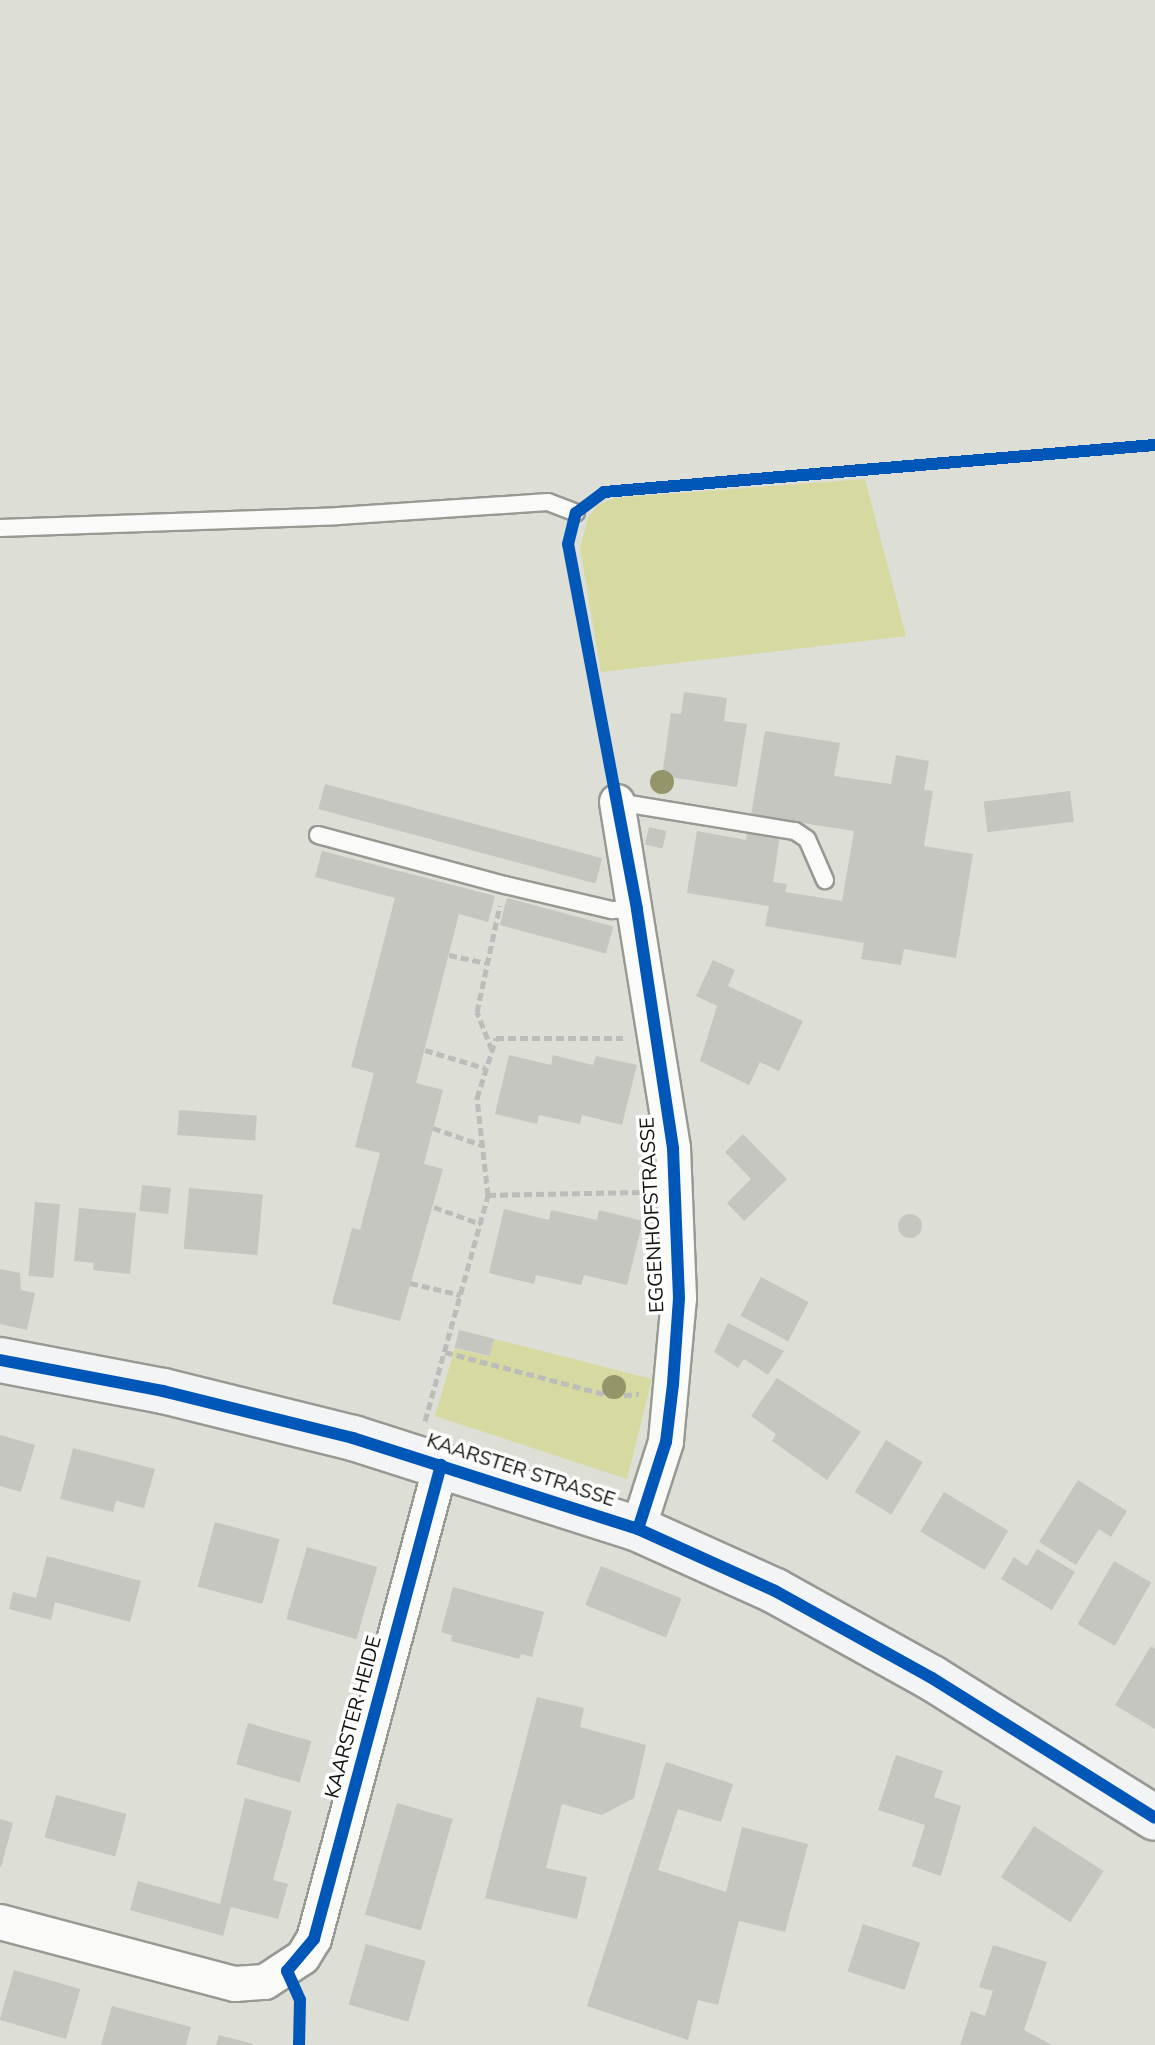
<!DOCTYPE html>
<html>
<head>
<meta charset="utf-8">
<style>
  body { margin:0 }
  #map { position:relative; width:1155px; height:2045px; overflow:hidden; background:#ddded6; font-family:"Nunito Sans",sans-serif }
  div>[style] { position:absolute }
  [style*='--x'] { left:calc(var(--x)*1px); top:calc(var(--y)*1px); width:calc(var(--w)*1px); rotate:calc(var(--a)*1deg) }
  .green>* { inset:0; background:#d7daa0 }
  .building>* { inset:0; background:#c5c6c0; transform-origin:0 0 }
  .round { border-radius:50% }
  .path>* { height:5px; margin-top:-2.5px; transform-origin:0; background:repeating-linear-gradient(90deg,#bcbcba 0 8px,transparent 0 12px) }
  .roads { filter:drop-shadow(2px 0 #989992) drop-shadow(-2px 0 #989992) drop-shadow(0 2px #989992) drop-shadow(0 -2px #989992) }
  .lane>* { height:16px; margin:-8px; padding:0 8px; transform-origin:8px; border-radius:8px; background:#fafaf9 }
  .street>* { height:34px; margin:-17px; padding:0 17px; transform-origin:17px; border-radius:17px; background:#fafaf9 }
  .secondary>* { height:44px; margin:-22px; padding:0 22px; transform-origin:22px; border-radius:22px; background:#f3f4f5 }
  .cycleway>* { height:12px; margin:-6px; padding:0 6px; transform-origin:6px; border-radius:6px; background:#0057b8 }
  .trees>* { width:24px; height:24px; margin:-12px; border-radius:50%; background:#94966a }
  span { translate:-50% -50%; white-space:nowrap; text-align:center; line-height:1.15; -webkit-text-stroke:7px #fff; paint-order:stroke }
  .street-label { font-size:20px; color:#13130e }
</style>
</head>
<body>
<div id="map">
  <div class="green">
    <div style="clip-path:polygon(865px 479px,906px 636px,601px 672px,580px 548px,588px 518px,598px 505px,614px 498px)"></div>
    <div style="clip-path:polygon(494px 1339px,652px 1379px,627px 1479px,435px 1416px,455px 1348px,489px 1357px)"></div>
  </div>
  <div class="building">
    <div style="clip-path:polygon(684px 692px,727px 698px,724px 721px,747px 724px,737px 787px,662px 776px,671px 713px,681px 714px)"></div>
    <div style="clip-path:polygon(765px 731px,840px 743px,834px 776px,891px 784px,896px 755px,929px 761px,924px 790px,933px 791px,924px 846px,973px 854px,956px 958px,904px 949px,901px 965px,861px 959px,864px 943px,765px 926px,769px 906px,687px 893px,697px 831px,746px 840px,748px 829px,780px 835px,773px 882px,787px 884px,785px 892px,842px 901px,854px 831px,751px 815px)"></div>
    <div style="left:325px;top:784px;width:287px;height:26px;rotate:15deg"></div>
    <div style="left:1070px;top:791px;width:31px;height:87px;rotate:83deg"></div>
    <div style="left:649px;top:827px;width:18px;height:18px;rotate:13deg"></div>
    <div style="clip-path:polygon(322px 851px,495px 896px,488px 922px,459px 914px,416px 1083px,443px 1090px,424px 1164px,443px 1169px,400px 1321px,332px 1304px,352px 1228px,360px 1230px,380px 1153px,355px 1147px,374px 1073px,351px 1067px,395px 898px,315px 877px)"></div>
    <div style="left:507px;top:898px;width:110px;height:28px;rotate:15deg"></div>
    <div style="clip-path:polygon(713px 960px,735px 970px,728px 986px,803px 1021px,779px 1071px,760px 1062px,749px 1085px,700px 1061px,717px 1006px,696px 996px)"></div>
    <div style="clip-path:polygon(509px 1055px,551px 1065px,553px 1055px,593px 1065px,596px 1056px,637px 1065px,622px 1125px,582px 1115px,580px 1124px,539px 1115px,537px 1124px,495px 1114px)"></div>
    <div style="left:179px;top:1110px;width:78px;height:25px;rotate:4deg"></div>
    <div style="clip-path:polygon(743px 1134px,787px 1179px,744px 1221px,727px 1203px,751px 1179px,725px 1152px)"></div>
    <div style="left:142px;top:1185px;width:29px;height:26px;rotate:6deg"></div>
    <div style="left:189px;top:1188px;width:74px;height:61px;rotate:5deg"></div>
    <div style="left:35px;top:1202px;width:25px;height:74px;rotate:5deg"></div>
    <div style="clip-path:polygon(79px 1208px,136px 1213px,130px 1274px,93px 1270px,94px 1263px,74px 1261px)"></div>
    <div style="clip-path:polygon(504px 1209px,549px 1220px,551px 1210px,597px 1220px,599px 1210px,643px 1221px,627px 1285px,584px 1275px,581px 1285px,536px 1275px,534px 1284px,489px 1273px)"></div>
    <div class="round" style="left:898px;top:1214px;width:24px;height:24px"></div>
    <div style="clip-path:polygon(0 1269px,20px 1273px,21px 1290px,35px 1293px,27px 1330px,0 1324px)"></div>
    <div style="left:761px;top:1277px;width:54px;height:44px;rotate:28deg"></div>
    <div style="clip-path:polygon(728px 1323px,784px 1351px,768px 1375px,744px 1359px,738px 1368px,714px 1352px)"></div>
    <div style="left:459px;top:1330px;width:36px;height:18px;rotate:14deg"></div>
    <div style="clip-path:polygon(777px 1378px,861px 1432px,827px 1480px,772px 1441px,776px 1434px,751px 1416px)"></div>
    <div style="clip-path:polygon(0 1435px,35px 1445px,21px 1492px,0 1486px)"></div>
    <div style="left:886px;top:1440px;width:43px;height:61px;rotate:31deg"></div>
    <div style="clip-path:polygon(73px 1448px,155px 1469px,144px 1508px,116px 1501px,113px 1512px,60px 1499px)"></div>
    <div style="clip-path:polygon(1078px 1480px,1127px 1511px,1111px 1537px,1099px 1529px,1076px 1565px,1039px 1542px)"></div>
    <div style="left:944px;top:1492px;width:75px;height:46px;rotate:31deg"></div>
    <div style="left:215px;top:1522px;width:67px;height:67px;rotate:15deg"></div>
    <div style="left:307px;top:1547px;width:73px;height:75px;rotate:16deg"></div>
    <div style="clip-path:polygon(1037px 1549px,1075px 1572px,1052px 1610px,1001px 1579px,1014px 1557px,1027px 1566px)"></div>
    <div style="clip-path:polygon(47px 1556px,141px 1581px,130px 1622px,55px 1602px,51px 1620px,9px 1609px,13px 1592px,36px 1598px)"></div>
    <div style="left:1114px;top:1561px;width:43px;height:73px;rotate:30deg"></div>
    <div style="left:601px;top:1566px;width:87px;height:42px;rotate:22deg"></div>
    <div style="clip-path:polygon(453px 1587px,544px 1612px,532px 1657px,521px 1654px,519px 1659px,451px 1641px,452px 1635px,441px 1632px)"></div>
    <div style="clip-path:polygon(1151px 1646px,1155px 1649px,1155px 1729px,1115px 1705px)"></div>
    <div style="clip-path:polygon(537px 1697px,584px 1708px,580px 1727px,646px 1745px,634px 1798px,602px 1815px,562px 1804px,546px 1868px,587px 1877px,577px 1919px,485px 1898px)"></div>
    <div style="left:248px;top:1723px;width:66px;height:43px;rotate:16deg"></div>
    <div style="clip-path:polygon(896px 1755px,943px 1771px,934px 1797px,961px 1806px,941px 1876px,912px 1866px,925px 1825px,878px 1810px)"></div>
    <div style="clip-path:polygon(666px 1762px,733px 1784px,721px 1822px,678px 1809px,658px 1870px,726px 1892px,742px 1827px,808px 1844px,785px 1932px,739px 1921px,718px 2005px,698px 2000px,688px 2040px,587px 2006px)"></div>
    <div style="left:56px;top:1795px;width:73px;height:44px;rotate:15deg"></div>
    <div style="clip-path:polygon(245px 1798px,292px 1811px,273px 1880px,288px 1884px,278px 1919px,231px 1907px,223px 1936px,130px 1910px,138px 1881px,220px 1904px)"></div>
    <div style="left:397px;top:1803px;width:58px;height:116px;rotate:16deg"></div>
    <div style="clip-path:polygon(0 1819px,13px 1823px,1px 1867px,0 1867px)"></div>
    <div style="left:1034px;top:1826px;width:83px;height:61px;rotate:33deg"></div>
    <div style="left:863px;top:1924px;width:60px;height:50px;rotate:18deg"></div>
    <div style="left:366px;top:1944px;width:62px;height:63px;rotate:16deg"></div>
    <div style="clip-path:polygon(993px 1945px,1047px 1962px,1024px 2030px,1052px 2045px,960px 2045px,971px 2011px,985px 2016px,993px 1991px,979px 1987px)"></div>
    <div style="left:14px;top:1970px;width:69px;height:52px;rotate:16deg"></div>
    <div style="clip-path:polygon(112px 2006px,191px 2027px,186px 2045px,101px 2045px)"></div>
    <div style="clip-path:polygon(219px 2035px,253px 2044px,253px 2045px,216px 2045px)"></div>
  </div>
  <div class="path">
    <div style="--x:449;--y:955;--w:38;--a:12"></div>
    <div style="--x:425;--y:1050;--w:63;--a:16.7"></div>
    <div style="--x:492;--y:1050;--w:41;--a:-111.5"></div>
    <div style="--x:477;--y:1012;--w:109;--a:-77.9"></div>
    <div style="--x:433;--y:1128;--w:52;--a:19.1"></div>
    <div style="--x:488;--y:1195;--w:155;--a:-1.1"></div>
    <div style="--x:434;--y:1207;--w:50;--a:19.9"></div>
    <div style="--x:410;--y:1283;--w:52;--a:13.2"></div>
    <div style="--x:445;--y:1352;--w:173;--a:14.8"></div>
    <div style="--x:612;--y:1396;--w:27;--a:-4"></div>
    <div style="--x:425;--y:1421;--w:235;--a:-74.4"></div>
    <div style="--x:488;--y:1195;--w:98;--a:-96.5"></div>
    <div style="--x:477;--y:1098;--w:63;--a:-72.4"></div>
    <div style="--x:496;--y:1038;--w:127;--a:0"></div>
  </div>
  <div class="roads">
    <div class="lane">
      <div style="--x:0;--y:528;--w:338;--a:-2"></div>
      <div style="--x:338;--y:516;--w:210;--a:-3.8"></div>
      <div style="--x:548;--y:502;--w:30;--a:21"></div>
      <div style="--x:617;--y:802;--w:180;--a:9.3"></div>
      <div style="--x:795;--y:831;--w:14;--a:34"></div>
      <div style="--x:807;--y:839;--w:45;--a:66.3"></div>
      <div style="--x:318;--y:835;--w:194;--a:15"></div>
      <div style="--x:505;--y:885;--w:110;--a:13.2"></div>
      <div style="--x:612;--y:910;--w:25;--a:-2"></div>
    </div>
    <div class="street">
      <div style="--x:617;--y:802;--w:351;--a:80.8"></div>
      <div style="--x:673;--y:1148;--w:150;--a:87.7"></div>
      <div style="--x:679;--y:1298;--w:145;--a:95.2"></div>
      <div style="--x:666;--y:1442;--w:91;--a:107.8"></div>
      <div style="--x:0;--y:1922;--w:243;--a:14.8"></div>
      <div style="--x:235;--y:1984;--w:30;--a:-4"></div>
      <div style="--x:265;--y:1982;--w:45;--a:-33.3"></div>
      <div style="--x:303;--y:1957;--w:21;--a:-59"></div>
      <div style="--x:314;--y:1939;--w:491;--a:-75"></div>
    </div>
    <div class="secondary">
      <div style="--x:0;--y:1360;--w:166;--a:10.8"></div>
      <div style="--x:163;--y:1391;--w:196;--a:13.9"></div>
      <div style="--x:353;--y:1438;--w:299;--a:17.7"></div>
      <div style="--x:638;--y:1529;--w:150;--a:24.3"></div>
      <div style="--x:775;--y:1591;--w:179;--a:29"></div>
      <div style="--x:932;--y:1678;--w:263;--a:32.1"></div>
    </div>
  </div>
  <div class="cycleway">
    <div style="--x:0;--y:1360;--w:166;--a:10.8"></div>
    <div style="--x:163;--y:1391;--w:196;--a:13.9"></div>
    <div style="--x:353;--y:1438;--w:299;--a:17.7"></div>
    <div style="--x:638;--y:1529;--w:150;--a:24.3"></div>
    <div style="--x:775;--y:1591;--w:179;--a:29"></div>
    <div style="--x:932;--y:1678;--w:263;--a:32.1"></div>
    <div style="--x:638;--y:1529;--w:91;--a:-72.2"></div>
    <div style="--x:666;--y:1442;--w:58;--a:-83.1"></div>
    <div style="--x:673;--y:1384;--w:86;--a:-86"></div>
    <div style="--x:679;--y:1298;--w:150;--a:-92.3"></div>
    <div style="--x:673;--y:1148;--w:242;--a:-98.6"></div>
    <div style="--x:637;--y:909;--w:371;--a:-100.7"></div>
    <div style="--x:568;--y:544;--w:32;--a:-76"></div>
    <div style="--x:576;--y:513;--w:35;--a:-37"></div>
    <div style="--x:604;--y:492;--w:553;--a:-4.88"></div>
    <div style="--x:299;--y:2045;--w:45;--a:-88.7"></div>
    <div style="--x:300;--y:2000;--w:32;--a:-114"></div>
    <div style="--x:287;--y:1971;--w:42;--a:-49.8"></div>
    <div style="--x:314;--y:1939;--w:491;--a:-75"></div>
  </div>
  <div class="trees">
    <div style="left:662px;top:782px"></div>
    <div style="left:614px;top:1387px"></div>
  </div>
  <div class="street-label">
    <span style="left:652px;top:1215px;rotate:-93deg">EGGENHOFSTRASSE</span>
    <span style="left:521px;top:1470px;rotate:18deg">KAARSTER STRASSE</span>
    <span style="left:353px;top:1717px;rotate:-75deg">KAARSTER HEIDE</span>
  </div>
</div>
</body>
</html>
